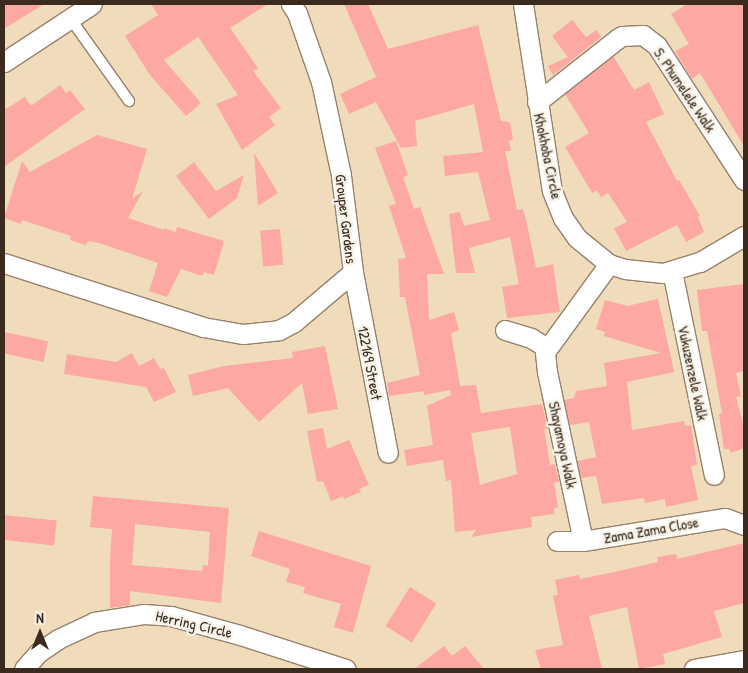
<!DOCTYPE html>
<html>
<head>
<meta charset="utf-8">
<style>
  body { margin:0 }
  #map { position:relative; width:748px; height:673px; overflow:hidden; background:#f0dbba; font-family:"Patrick Hand",sans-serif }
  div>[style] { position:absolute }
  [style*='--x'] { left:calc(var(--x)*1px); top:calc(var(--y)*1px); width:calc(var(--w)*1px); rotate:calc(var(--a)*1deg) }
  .building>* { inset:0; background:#fda8a2; transform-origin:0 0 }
  .roads { filter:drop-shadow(1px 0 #96826c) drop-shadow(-1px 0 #96826c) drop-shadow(0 1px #96826c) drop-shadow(0 -1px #96826c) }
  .service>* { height:10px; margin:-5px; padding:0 5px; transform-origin:5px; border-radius:5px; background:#fff }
  .minor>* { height:19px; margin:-9.5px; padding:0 9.5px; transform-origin:9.5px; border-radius:9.5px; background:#fff }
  span { translate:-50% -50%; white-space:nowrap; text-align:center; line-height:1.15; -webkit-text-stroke:5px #f7f3e8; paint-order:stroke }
  .street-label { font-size:15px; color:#3b2a1e }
  .frame { position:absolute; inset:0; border:5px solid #3b2a1e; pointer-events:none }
  .north { position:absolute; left:15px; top:608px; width:50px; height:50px; -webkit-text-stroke:4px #f7f3e8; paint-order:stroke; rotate:0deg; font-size:14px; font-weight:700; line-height:20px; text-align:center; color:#3b2a1e }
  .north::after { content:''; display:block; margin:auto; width:18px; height:22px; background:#3b2a1e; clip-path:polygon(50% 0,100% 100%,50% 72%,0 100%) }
</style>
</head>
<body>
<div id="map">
  <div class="building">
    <div style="clip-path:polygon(4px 4px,44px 4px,4px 29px)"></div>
    <div style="clip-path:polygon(151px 4px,268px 4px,230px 28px,258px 68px,253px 71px,281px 108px,269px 117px,275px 125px,242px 150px,216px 104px,238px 95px,198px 37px,164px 60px,201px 103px,186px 116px,150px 75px,125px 36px,158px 15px)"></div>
    <div style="clip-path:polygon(344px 4px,368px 4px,388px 49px,478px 25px,501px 121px,510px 122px,513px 140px,509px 141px,511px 151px,505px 151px,517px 210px,523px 209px,526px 219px,536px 268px,553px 264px,560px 312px,507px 318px,502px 287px,519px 284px,510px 237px,469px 248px,475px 273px,456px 273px,449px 214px,460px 212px,464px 226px,490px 220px,478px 172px,445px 176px,443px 156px,483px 152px,474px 104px,415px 121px,417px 146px,401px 148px,376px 102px,349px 114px,340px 94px,376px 77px)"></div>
    <div style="clip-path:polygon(687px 4px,744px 4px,744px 146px,700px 73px,692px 79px,675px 51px,689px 44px,671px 14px)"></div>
    <div style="clip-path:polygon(572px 20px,586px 37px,597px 30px,601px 37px,553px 75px,548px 66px,568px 57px,552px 36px)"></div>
    <div style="clip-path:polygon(613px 56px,634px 90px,649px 82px,664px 114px,646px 122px,677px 181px,679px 180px,700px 216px,698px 217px,704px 232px,686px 242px,677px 225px,626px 251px,614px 228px,627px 222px,608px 193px,601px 197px,597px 190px,592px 193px,565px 147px,589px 133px,565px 94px)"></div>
    <div style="clip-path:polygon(60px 85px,66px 93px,70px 90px,85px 109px,4px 167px,4px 110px,25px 97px,31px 106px)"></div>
    <div style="clip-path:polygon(97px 135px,147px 149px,132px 199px,143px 191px,128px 218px,164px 230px,164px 228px,176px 232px,177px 227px,224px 241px,214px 275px,204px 272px,202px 276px,181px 269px,167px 297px,149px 291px,158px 263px,99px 243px,88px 241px,86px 245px,70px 240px,71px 236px,22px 220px,21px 224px,4px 218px,22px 161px,30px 172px)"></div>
    <div style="clip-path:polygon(evenodd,396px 141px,408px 175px,403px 177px,414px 209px,420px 207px,444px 274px,427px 274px,429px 320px,454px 312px,459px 330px,451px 333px,460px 386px,476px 385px,481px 413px,542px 404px,548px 429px,544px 429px,550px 465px,555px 464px,559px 482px,554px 483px,558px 507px,554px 508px,554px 514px,531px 517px,532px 527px,471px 537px,476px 530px,455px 532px,451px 480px,446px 481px,443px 460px,407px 466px,404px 450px,433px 445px,427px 406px,451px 395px,450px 390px,424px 395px,424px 391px,389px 396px,387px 383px,420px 375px,405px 297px,400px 297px,398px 259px,406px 258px,389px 206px,396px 204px,375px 148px,396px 141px,510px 427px,517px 474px,480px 485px,471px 433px,510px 427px)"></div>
    <div style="clip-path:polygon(254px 153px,278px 193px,258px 206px)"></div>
    <div style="clip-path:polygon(194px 162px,216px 191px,244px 175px,237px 198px,209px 219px,176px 176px)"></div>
    <div style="left:280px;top:229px;width:36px;height:20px;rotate:85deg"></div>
    <div style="clip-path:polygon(744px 284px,744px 371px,736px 373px,741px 396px,736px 397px,744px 428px,744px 448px,731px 453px,729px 449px,724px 449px,719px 414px,722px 413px,707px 331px,702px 331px,697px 290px)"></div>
    <div style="clip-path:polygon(658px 299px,674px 372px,627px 382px,632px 430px,684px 421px,685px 426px,691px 425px,697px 465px,691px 466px,698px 500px,666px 507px,665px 499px,645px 503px,644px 498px,602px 504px,596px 476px,581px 478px,577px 461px,596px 457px,589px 422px,570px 425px,564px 400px,574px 398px,576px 391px,607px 386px,604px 363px,661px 353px,604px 336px,605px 332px,596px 329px,605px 300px,627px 306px)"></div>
    <div style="left:4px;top:332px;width:45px;height:21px;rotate:12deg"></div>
    <div style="clip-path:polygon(325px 346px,338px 409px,308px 414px,302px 383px,259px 422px,228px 388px,193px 396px,188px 375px,224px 366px,293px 358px,292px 352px)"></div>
    <div style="clip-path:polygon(132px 353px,139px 366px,154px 358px,160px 369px,164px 368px,176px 392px,154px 402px,146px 387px,64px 374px,67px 354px,116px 362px)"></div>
    <div style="clip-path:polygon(323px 428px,327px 449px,349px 440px,369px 485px,359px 489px,361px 492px,344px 499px,343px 496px,331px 501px,323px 481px,317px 482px,307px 431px)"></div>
    <div style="clip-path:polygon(evenodd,93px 496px,229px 508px,221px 603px,130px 591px,130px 605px,110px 608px,110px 559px,112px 529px,90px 527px,93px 496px,135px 524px,210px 532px,208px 566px,203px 565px,202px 571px,132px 565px,135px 524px)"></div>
    <div style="left:4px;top:515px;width:53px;height:25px;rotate:6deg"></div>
    <div style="clip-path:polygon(259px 531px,371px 566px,353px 633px,334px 627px,341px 604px,303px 593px,305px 587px,286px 582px,290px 569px,251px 556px)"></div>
    <div style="clip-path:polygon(744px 543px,744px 603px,714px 611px,722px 637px,663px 654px,665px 664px,639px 669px,627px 607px,589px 616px,602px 669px,541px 669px,535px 650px,563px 645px,553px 596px,558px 595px,555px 580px,579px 575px,580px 579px,610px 573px,658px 562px,657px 557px,676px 554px,677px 559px)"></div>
    <div style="left:410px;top:587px;width:31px;height:46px;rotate:32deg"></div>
    <div style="clip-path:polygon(444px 646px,452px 656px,465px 646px,484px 669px,414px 669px)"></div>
  </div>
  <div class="roads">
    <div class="service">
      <div style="--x:70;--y:18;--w:102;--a:54.6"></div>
    </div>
    <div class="minor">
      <div style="--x:523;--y:4;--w:189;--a:81.2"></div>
      <div style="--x:552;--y:191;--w:29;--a:68"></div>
      <div style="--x:563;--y:218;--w:24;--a:55"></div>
      <div style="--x:577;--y:238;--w:41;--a:39.1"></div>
      <div style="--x:609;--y:264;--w:17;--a:17"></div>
      <div style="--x:625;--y:269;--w:38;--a:6"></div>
      <div style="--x:663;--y:273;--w:39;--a:-17"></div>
      <div style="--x:700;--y:262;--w:51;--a:-30.6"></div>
      <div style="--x:4;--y:62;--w:105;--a:-33.4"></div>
      <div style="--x:537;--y:102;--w:102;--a:-38.2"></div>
      <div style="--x:617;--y:39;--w:6;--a:-31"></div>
      <div style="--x:622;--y:36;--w:21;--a:-3"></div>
      <div style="--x:643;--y:35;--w:18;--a:38"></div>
      <div style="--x:657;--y:46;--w:160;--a:57"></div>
      <div style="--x:4;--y:263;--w:209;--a:17.8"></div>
      <div style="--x:203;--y:327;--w:41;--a:9.9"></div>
      <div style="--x:243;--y:334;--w:36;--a:-6"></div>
      <div style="--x:279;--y:330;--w:17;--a:-28"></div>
      <div style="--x:294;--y:322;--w:77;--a:-40.3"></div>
      <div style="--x:353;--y:272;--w:98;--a:-97.1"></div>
      <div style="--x:341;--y:175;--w:95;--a:-102.1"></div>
      <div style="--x:321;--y:82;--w:73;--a:-109.2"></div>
      <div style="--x:297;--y:13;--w:11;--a:-124"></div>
      <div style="--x:672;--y:271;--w:208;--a:78.4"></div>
      <div style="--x:353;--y:272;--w:184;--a:79.1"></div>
      <div style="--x:505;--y:330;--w:27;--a:17"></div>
      <div style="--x:531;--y:338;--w:19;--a:32"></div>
      <div style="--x:557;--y:541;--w:26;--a:0"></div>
      <div style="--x:583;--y:541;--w:144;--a:-9.2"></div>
      <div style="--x:725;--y:518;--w:20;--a:20"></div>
      <div style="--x:583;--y:541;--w:173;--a:-102"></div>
      <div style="--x:547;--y:372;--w:20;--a:-96"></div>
      <div style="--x:545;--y:352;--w:109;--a:-54"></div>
      <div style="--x:24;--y:669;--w:23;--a:-49"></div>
      <div style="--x:39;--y:652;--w:23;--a:-34"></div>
      <div style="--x:58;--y:639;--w:40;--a:-25"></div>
      <div style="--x:94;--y:622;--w:51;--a:-9.1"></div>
      <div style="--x:144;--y:614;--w:27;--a:4"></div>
      <div style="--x:171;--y:616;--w:72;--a:15.4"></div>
      <div style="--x:240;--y:635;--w:111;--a:17.8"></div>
      <div style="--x:694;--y:669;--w:51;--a:-10.2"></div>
    </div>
  </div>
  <div class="street-label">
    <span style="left:685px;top:90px;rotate:56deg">S. Phumelele Walk</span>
    <span style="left:548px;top:156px;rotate:78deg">Khokhoba Circle</span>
    <span style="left:346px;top:219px;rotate:83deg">Grouper Gardens</span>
    <span style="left:370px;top:363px;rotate:79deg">122169 Street</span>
    <span style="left:693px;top:373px;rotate:78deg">Vukuzenzele Walk</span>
    <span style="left:563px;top:445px;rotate:78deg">Shayamoya Walk</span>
    <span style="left:651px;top:530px;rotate:-10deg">Zama Zama Close</span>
    <span style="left:194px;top:624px;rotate:13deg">Herring Circle</span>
  </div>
  <div class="frame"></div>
  <div class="north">N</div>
</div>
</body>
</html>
